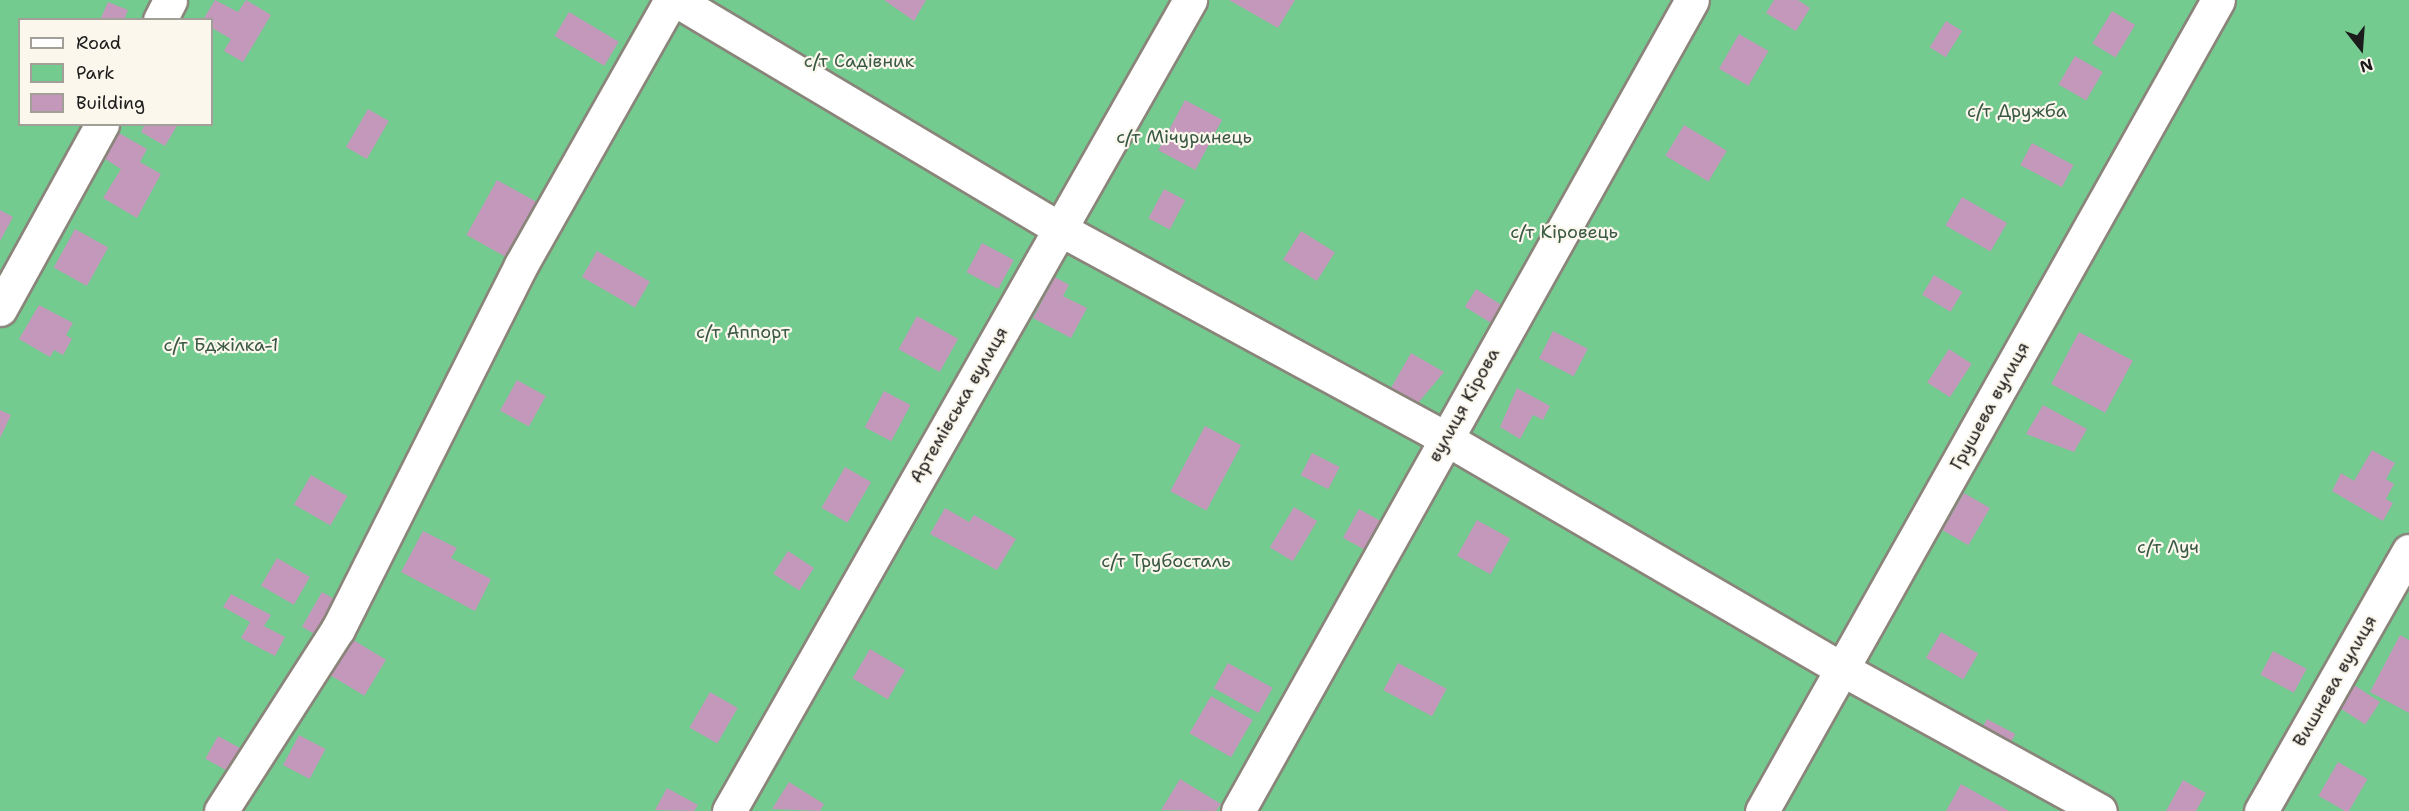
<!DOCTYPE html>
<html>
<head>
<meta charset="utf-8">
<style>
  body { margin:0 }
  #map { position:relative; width:2409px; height:811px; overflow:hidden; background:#f7ebd7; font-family:"Shantell Sans",sans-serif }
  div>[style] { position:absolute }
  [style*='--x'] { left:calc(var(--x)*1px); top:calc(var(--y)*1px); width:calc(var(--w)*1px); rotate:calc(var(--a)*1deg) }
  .green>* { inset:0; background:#73cb90 }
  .building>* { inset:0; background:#c398ba; transform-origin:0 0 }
  .roads { filter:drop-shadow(2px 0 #8a847a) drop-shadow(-2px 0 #8a847a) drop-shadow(0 2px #8a847a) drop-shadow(0 -2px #8a847a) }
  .minor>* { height:33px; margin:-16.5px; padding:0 16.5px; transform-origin:16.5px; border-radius:16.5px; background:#fff }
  span { translate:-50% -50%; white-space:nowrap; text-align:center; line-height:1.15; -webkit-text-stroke:4.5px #fbf7ec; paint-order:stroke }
  .park-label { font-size:18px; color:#3a5945 }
  .street-label { font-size:18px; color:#1c1c1c }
  .legend { position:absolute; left:18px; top:18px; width:195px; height:108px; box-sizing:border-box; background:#fbf7ec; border:2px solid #a29f99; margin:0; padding:8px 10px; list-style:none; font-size:18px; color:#1c1c1c }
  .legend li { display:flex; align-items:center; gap:12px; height:30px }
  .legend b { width:30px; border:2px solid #a29f99 }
  .north { position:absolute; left:2331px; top:18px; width:60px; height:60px; -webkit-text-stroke:4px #fbf7ec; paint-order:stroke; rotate:163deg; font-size:16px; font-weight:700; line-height:24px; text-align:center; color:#1c1c1c }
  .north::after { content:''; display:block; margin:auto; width:21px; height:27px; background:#1c1c1c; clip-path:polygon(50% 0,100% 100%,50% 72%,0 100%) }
</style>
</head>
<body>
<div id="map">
  <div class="green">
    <div style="clip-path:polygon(evenodd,0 0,2409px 0,2409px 811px,0 811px,0 0,20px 20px,212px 20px,212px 124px,20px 124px,20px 20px)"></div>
  </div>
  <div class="building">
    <div style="clip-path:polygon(215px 0,238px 12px,246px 0,271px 15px,243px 62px,224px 51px,231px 39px,212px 28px,212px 20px,203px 20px)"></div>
    <div style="clip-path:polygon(884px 0,926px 0,914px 21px)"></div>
    <div style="clip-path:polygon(1229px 0,1295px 0,1278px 28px)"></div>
    <div style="clip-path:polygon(1774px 0,1798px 0,1810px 8px,1796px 31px,1766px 13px)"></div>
    <div style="clip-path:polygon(108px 2px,128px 10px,124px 20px,100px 20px)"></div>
    <div style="left:2112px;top:11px;width:27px;height:38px;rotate:31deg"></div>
    <div style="left:569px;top:12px;width:58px;height:28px;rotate:31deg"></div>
    <div style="left:1946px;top:21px;width:19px;height:31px;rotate:32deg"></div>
    <div style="left:1739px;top:34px;width:34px;height:40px;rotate:30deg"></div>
    <div style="left:2075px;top:56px;width:32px;height:33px;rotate:30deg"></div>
    <div style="left:1185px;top:100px;width:42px;height:57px;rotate:28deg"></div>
    <div style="left:368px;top:109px;width:24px;height:44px;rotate:30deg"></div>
    <div style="clip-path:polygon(145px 124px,178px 124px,165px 146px,141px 132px)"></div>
    <div style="left:1684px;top:125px;width:50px;height:36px;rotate:31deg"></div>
    <div style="clip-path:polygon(112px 129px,147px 149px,140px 162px,161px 174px,137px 218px,103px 198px,121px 169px,97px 154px)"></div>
    <div style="left:2032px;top:143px;width:47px;height:25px;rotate:28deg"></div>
    <div style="left:497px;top:180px;width:47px;height:63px;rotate:29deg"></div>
    <div style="left:1164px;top:189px;width:24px;height:33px;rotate:28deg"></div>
    <div style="left:1962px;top:197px;width:52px;height:33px;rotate:30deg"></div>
    <div style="clip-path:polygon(0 210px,13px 217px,0 241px)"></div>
    <div style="left:75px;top:229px;width:38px;height:44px;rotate:29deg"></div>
    <div style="left:1301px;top:231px;width:40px;height:34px;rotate:32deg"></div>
    <div style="left:982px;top:243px;width:36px;height:33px;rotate:28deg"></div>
    <div style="left:597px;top:251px;width:61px;height:30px;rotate:30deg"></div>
    <div style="left:1934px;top:275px;width:33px;height:23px;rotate:31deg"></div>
    <div style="clip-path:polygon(1055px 277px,1069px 285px,1063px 296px,1087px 308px,1071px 338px,1033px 318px)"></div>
    <div style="left:1476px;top:289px;width:32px;height:21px;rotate:32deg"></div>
    <div style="clip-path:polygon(39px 305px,73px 323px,66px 335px,72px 339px,63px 355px,54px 350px,50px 357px,19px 339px)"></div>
    <div style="left:917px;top:316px;width:47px;height:38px;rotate:29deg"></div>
    <div style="left:1553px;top:331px;width:39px;height:31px;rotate:27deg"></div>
    <div style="left:2079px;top:332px;width:61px;height:59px;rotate:28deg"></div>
    <div style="left:1949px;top:349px;width:27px;height:40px;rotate:33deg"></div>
    <div style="clip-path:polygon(1411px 353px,1444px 372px,1418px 403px,1391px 388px)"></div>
    <div style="left:517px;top:380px;width:33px;height:35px;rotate:29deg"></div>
    <div style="clip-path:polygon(1517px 388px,1550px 406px,1543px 420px,1533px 415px,1520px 439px,1500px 427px)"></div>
    <div style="left:884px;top:391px;width:30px;height:41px;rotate:28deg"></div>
    <div style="clip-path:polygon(2043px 405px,2087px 429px,2074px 452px,2026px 434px)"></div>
    <div style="clip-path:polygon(0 410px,11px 415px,0 438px)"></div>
    <div style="left:1205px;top:426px;width:41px;height:74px;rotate:28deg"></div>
    <div style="clip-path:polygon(2372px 450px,2395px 463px,2386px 479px,2394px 484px,2386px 499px,2393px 503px,2383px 521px,2332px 491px,2341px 473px,2354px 481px)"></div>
    <div style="left:1312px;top:453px;width:31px;height:25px;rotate:27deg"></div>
    <div style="left:845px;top:467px;width:30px;height:47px;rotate:30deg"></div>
    <div style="left:311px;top:475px;width:42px;height:34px;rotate:30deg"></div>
    <div style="left:1964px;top:493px;width:30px;height:43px;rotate:30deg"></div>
    <div style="left:1294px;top:507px;width:27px;height:47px;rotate:31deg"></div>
    <div style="clip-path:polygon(945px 508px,969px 522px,974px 515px,1016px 539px,997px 570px,930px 534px)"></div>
    <div style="left:1359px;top:509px;width:39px;height:33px;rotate:29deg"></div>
    <div style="left:1477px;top:520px;width:38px;height:41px;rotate:29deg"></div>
    <div style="clip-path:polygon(423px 531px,457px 548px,451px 558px,491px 579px,475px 611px,401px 572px)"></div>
    <div style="left:788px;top:551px;width:31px;height:27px;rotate:33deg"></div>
    <div style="left:277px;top:558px;width:38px;height:32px;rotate:30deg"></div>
    <div style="left:322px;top:592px;width:28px;height:40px;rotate:30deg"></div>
    <div style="clip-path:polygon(231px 594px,271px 615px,264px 626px,285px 637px,275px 656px,241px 638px,250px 622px,223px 607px)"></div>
    <div style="left:1941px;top:632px;width:43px;height:30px;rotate:30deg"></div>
    <div style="clip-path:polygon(2400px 635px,2409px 640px,2409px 713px,2370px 692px)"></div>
    <div style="left:350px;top:638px;width:42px;height:42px;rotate:31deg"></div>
    <div style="left:870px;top:649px;width:41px;height:34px;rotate:31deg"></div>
    <div style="left:2273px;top:651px;width:38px;height:27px;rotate:28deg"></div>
    <div style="left:1228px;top:663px;width:51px;height:29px;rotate:29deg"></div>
    <div style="left:1398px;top:663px;width:55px;height:31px;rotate:28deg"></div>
    <div style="left:2354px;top:685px;width:31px;height:27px;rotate:33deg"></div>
    <div style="left:710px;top:692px;width:32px;height:41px;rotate:30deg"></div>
    <div style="left:1211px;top:696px;width:48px;height:43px;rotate:30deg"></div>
    <div style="left:1987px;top:719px;width:32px;height:17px;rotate:28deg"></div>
    <div style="left:299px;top:735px;width:30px;height:34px;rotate:28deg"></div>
    <div style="left:218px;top:736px;width:26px;height:26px;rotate:29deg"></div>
    <div style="left:2338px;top:762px;width:34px;height:39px;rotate:30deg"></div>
    <div style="clip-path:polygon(1180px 779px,1221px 804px,1216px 811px,1161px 810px)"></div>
    <div style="clip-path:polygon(2183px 780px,2206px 793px,2196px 811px,2166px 811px)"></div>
    <div style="clip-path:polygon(789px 782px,824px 804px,820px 811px,772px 809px)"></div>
    <div style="clip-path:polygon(1961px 784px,2009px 811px,1946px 811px)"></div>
    <div style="clip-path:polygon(667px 788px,698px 805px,694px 811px,655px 810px)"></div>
  </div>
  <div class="roads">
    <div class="minor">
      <div style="--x:676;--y:0;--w:447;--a:30.8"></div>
      <div style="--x:1060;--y:229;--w:438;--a:28.5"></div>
      <div style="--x:1445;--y:438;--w:459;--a:30.2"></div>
      <div style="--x:1842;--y:669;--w:294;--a:28.8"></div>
      <div style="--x:160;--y:20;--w:22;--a:-63"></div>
      <div style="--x:0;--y:309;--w:211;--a:-61.1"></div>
      <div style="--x:221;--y:811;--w:216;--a:-57.3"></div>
      <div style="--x:338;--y:629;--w:407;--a:-63.3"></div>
      <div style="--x:521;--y:265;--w:305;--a:-60.5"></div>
      <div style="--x:729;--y:811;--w:933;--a:-60.38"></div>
      <div style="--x:1238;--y:811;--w:929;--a:-60.76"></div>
      <div style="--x:1762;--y:811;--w:930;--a:-60.65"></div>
      <div style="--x:2261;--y:811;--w:299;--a:-60.4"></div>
    </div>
  </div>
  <div class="park-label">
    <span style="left:859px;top:61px">с/т Садівник</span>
    <span style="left:2017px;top:111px">с/т Дружба</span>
    <span style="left:1184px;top:137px">с/т Мічуринець</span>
    <span style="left:1564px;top:232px">с/т Кіровець</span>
    <span style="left:743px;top:332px">с/т Аппорт</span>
    <span style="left:221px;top:345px">с/т Бджілка-1</span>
    <span style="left:2168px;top:547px">с/т Луч</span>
    <span style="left:1166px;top:561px">с/т Трубосталь</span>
  </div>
  <div class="street-label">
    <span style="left:959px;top:405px;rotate:-60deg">Артемівська вулиця</span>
    <span style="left:1464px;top:405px;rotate:-61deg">вулиця Кірова</span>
    <span style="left:1990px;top:406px;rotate:-61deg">Грушева вулиця</span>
    <span style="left:2335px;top:681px;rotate:-60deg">Вишнева вулиця</span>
  </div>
  <ul class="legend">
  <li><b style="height:8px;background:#fff"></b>Road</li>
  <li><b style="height:16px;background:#73cb90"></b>Park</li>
  <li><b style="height:16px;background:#c398ba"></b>Building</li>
  </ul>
  <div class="north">N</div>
</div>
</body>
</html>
